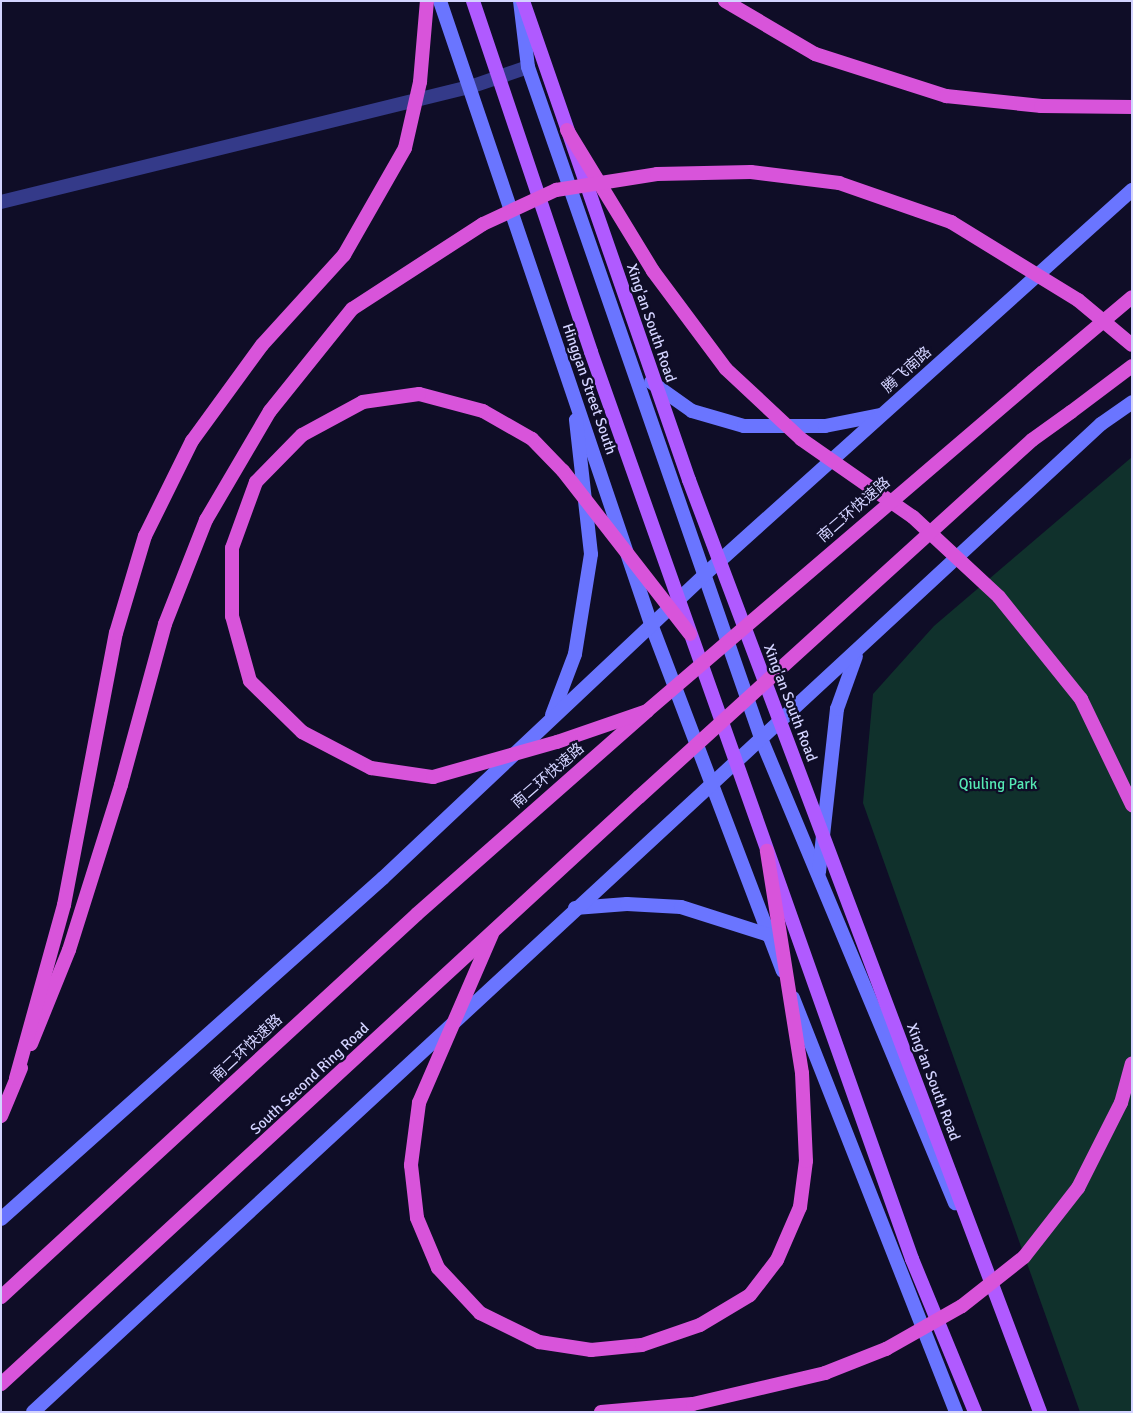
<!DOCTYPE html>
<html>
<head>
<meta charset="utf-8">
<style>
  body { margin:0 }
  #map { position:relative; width:1133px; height:1413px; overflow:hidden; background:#0f0d27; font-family:Signika,"Noto Sans SC",sans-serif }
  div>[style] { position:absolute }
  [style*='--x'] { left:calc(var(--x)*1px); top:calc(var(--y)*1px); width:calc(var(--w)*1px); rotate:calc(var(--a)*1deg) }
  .green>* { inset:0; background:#10312c }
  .tertiary>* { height:14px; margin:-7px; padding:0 7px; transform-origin:7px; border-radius:7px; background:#343a89 }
  .secondary>* { height:14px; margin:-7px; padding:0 7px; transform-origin:7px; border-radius:7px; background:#6a75ff }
  .trunk>* { height:14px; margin:-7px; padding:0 7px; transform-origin:7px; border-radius:7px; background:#d854da }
  .primary-bridge>* { height:14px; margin:-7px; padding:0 7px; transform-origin:7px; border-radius:7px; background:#b05aff }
  .trunk-bridge>* { height:14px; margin:-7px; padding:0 7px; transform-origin:7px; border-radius:7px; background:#d854da }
  span { translate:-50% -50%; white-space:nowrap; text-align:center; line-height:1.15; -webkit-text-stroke:4.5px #0f0d27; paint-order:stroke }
  .street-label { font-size:15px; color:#d3d3ff }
  .park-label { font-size:15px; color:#55e9b4 }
  .frame { position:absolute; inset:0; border:2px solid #d3d3ff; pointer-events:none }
</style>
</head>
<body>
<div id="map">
  <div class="green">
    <div style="clip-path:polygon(1132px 457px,1132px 1412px,1080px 1412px,863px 803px,873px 694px,934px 626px)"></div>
  </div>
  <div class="tertiary">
    <div style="--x:1;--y:202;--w:483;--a:-13.8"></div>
    <div style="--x:470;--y:87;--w:61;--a:-19"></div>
  </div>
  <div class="secondary">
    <div style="--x:440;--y:1;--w:658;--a:71.29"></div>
    <div style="--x:651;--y:624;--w:371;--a:69.2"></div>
    <div style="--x:520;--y:1;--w:66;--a:83.1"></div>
    <div style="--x:528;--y:67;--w:713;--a:70.85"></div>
    <div style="--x:762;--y:741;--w:501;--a:67.33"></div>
    <div style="--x:651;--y:382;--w:50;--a:35.3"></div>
    <div style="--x:692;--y:411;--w:54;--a:16.1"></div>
    <div style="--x:744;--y:426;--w:81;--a:0"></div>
    <div style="--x:825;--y:426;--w:56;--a:-11.3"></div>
    <div style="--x:552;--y:715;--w:65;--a:-69.3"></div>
    <div style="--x:575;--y:654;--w:101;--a:-80.9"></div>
    <div style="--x:591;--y:554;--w:135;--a:-96.4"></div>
    <div style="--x:819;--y:872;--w:164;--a:-83.7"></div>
    <div style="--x:837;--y:709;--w:56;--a:-70.3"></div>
    <div style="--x:575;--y:908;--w:52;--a:-4.4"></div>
    <div style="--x:627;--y:904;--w:54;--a:3.2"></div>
    <div style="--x:681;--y:907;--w:92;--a:17.7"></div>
    <div style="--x:793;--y:998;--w:445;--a:68.5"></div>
    <div style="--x:1;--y:1219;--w:512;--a:-41.75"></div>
    <div style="--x:383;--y:878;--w:441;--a:-43.3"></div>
    <div style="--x:704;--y:575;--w:576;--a:-41.97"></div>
    <div style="--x:33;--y:1412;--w:1455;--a:-42.77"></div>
    <div style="--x:1101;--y:424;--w:38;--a:-35"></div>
  </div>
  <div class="trunk">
    <div style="--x:725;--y:1;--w:104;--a:30.5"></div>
    <div style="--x:815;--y:54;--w:138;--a:17.8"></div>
    <div style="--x:946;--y:96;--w:96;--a:6"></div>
    <div style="--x:1041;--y:106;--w:91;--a:0.6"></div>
    <div style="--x:1043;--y:372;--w:116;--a:-40.1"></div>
    <div style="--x:1071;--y:412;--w:76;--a:-37"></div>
    <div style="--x:31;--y:1044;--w:101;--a:-68"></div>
    <div style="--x:69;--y:950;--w:173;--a:-72.5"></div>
    <div style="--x:121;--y:785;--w:167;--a:-74.7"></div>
    <div style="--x:165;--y:624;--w:112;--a:-68.5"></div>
    <div style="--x:206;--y:520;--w:126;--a:-59.6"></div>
    <div style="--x:1;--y:1116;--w:52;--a:-67.4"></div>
    <div style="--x:1078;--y:1188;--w:95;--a:-63.2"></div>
    <div style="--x:1121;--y:1103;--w:41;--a:-74.6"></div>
    <div style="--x:1;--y:1297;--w:565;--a:-42.63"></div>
    <div style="--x:417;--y:914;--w:307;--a:-41.4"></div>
    <div style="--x:1;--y:1384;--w:867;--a:-42.62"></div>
    <div style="--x:601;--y:1412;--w:92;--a:-5"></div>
    <div style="--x:693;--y:1404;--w:136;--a:-13.2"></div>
  </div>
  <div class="primary-bridge">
    <div style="--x:473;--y:1;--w:370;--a:71.4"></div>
    <div style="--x:591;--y:352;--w:962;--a:70.51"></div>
    <div style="--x:912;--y:1259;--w:165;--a:67.6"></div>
    <div style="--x:523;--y:1;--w:507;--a:70.89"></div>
    <div style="--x:689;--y:480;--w:996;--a:69.36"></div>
  </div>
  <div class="trunk-bridge">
    <div style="--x:567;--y:130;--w:165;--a:58.6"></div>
    <div style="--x:653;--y:271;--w:122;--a:53.3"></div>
    <div style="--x:726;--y:369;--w:103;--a:43"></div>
    <div style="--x:801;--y:439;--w:136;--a:34.9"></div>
    <div style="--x:913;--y:517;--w:117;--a:42.9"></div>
    <div style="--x:999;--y:597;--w:131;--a:51.2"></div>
    <div style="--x:1081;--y:699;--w:118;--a:64.3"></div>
    <div style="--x:270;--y:411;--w:131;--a:-51.2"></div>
    <div style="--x:352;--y:309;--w:156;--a:-33"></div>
    <div style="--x:483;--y:224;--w:81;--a:-25"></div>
    <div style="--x:556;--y:190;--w:102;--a:-9"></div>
    <div style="--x:657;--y:174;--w:94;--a:-1.2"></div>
    <div style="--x:751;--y:172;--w:89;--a:7.1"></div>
    <div style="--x:839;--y:183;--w:119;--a:19.2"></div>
    <div style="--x:951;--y:222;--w:149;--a:31.6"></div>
    <div style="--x:1078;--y:300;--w:70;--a:39.8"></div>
    <div style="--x:690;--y:634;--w:207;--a:-127.9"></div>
    <div style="--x:563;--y:471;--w:45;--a:-134.1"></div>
    <div style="--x:532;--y:439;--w:56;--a:-150.3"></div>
    <div style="--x:483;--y:411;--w:66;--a:-165.1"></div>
    <div style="--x:419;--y:394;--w:57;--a:171.9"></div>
    <div style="--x:363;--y:402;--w:69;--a:151.6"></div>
    <div style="--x:302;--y:435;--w:66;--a:134.4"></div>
    <div style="--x:256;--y:482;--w:70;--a:110"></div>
    <div style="--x:232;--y:548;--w:68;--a:90"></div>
    <div style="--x:232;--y:616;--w:67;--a:74.5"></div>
    <div style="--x:250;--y:681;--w:73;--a:44.4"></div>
    <div style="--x:302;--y:732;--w:78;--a:27.6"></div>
    <div style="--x:371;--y:768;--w:63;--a:8.3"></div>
    <div style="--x:433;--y:777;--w:129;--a:-15.8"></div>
    <div style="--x:557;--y:742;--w:95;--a:-19"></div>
    <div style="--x:647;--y:711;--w:521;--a:-40.57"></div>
    <div style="--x:639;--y:797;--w:531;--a:-42.25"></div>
    <div style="--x:1032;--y:440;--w:48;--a:-35.7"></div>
    <div style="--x:492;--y:934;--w:184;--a:113.4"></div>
    <div style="--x:419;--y:1103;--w:63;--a:97.4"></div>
    <div style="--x:411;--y:1165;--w:53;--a:83.5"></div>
    <div style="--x:417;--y:1218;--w:54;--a:67.2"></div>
    <div style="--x:438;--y:1268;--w:62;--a:47"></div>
    <div style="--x:480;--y:1313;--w:66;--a:26.2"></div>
    <div style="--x:539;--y:1342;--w:53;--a:8.7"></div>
    <div style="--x:591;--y:1350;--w:51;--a:-5.6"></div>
    <div style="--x:642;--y:1345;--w:61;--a:-19"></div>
    <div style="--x:700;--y:1325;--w:58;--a:-31"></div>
    <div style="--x:750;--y:1295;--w:44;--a:-52.4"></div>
    <div style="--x:777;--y:1260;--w:58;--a:-66.5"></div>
    <div style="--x:800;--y:1207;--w:46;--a:-82.6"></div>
    <div style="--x:806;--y:1161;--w:88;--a:-92.6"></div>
    <div style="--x:802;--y:1073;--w:225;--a:-99"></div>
    <div style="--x:16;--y:1078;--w:180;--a:-74.5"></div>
    <div style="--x:64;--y:905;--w:277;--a:-79.2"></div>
    <div style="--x:116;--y:633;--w:101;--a:-73.4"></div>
    <div style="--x:145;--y:536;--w:106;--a:-63.7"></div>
    <div style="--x:192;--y:441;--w:119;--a:-53.9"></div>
    <div style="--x:262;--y:345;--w:122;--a:-47.7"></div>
    <div style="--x:344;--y:255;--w:123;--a:-60.3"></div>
    <div style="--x:405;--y:148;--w:68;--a:-77.2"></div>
    <div style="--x:420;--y:82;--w:81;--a:-85.1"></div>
    <div style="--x:825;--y:1373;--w:66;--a:-21.5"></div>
    <div style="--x:886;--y:1349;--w:87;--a:-29.5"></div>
    <div style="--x:962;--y:1306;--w:79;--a:-38.3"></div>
    <div style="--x:1024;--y:1257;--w:88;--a:-52"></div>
  </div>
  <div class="street-label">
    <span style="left:651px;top:323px;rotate:71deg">Xing'an South Road</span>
    <span style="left:907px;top:370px;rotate:-42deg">腾飞南路</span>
    <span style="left:589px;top:389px;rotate:71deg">Hinggan Street South</span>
    <span style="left:854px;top:510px;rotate:-41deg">南二环快速路</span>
    <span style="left:790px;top:703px;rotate:69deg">Xing'an South Road</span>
    <span style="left:548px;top:776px;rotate:-41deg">南二环快速路</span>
    <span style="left:247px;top:1048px;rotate:-43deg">南二环快速路</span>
    <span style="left:310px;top:1079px;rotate:-43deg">South Second Ring Road</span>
    <span style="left:933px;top:1082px;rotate:69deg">Xing'an South Road</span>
  </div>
  <div class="park-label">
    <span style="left:998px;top:785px">Qiuling Park</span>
  </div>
  <div class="frame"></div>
</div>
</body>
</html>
